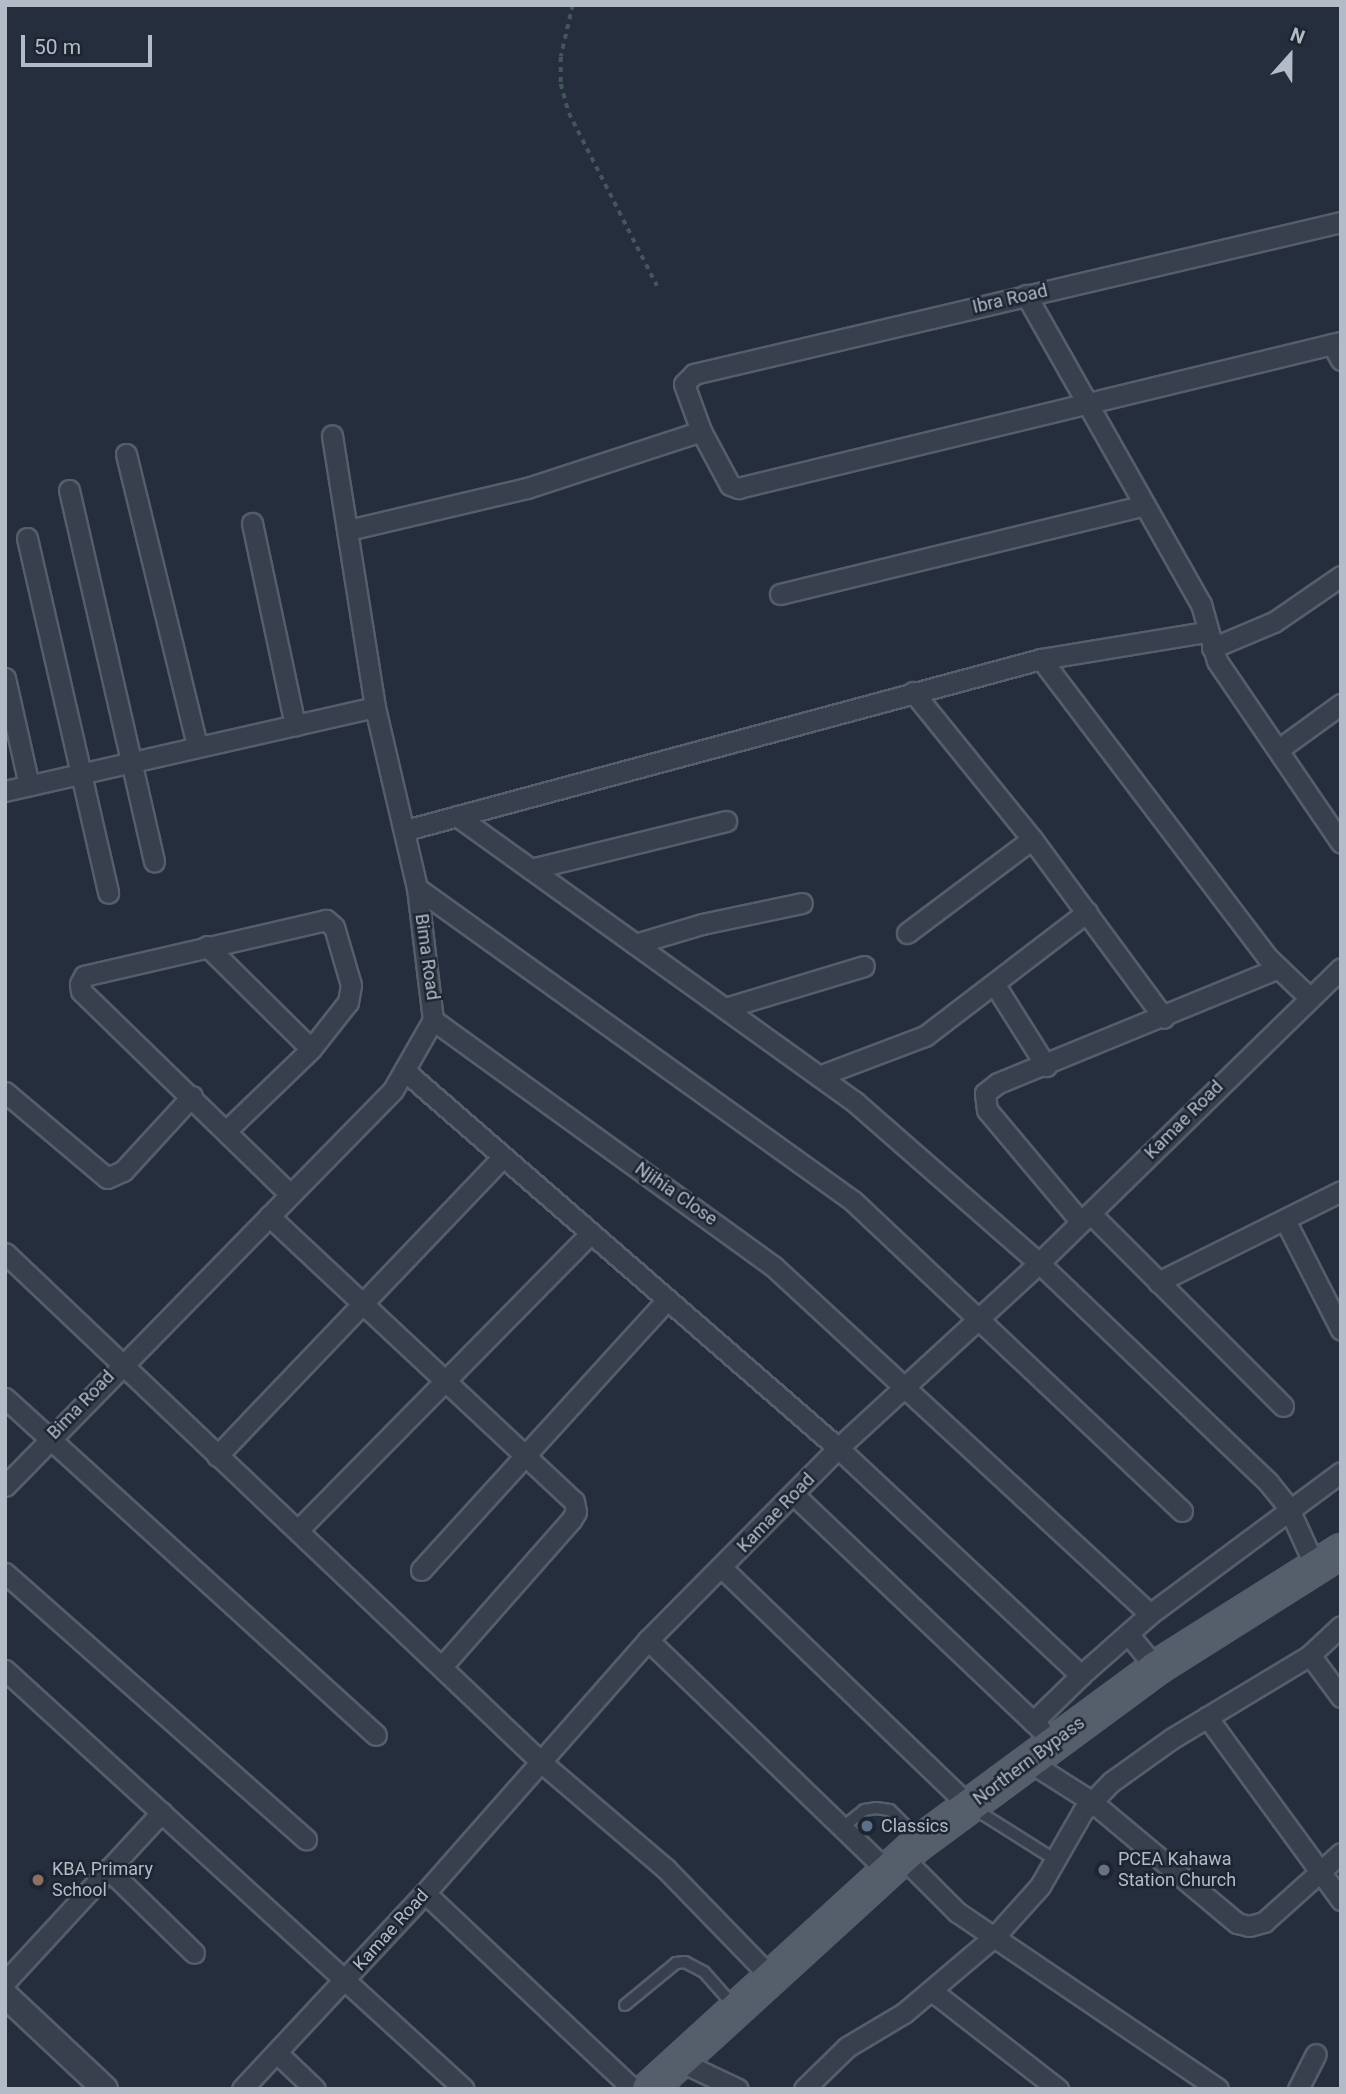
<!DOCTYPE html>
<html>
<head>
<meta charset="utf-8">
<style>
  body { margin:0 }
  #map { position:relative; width:1346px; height:2094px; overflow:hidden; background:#242e3c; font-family:Roboto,sans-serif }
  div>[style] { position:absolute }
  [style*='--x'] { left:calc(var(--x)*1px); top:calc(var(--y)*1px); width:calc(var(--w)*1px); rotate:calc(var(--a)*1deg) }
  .path>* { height:3.5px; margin-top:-1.75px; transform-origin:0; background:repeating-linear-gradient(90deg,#43575a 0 5px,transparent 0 10px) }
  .roads { filter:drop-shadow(2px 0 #555e6a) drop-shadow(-2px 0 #555e6a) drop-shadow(0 2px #555e6a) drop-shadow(0 -2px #555e6a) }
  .service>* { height:10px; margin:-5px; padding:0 5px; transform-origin:5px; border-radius:5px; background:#37404c }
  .minor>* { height:19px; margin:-9.5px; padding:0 9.5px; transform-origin:9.5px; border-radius:9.5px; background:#37404c }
  .tertiary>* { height:24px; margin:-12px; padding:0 12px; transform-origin:12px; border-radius:12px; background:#37404c }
  .primary>* { height:32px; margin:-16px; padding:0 16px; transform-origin:16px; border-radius:16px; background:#555f6c }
  .dots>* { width:19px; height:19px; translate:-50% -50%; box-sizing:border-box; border:4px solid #1d2531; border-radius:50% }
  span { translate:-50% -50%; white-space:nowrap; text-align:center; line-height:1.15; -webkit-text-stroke:5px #1d2531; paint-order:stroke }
  .street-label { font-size:18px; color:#b3bbc7 }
  .poi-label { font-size:18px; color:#b3bbc7 }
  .left { translate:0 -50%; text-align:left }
  .frame { position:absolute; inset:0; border:7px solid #b3bbc7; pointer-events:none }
  .north { position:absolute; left:1255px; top:21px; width:70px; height:70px; -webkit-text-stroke:5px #1d2531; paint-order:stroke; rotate:21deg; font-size:19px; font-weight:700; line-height:28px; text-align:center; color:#b3bbc7 }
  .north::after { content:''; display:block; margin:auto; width:24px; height:32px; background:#b3bbc7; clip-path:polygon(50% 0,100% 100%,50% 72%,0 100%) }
  .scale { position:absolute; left:21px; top:35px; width:131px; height:32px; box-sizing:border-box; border:4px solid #b3bbc7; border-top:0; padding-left:9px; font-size:21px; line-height:24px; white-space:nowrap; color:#b3bbc7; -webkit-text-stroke:5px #1d2531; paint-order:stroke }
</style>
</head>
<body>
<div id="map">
  <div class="path">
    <div style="--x:573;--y:5;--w:53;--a:103"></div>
    <div style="--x:561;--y:57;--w:27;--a:90"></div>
    <div style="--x:561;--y:84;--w:30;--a:75"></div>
    <div style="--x:569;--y:113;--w:194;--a:63"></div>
  </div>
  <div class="roads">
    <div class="service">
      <div style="--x:973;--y:1808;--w:96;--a:32.2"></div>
      <div style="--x:842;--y:1828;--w:28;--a:-39"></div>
      <div style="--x:864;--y:1810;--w:12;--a:-9"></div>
      <div style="--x:876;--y:1808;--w:14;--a:8"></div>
      <div style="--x:890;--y:1810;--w:40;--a:45"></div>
      <div style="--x:625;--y:2005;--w:66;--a:-39.5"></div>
      <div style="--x:676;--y:1963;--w:9;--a:-6"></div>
      <div style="--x:685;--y:1962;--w:21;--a:28"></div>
      <div style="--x:704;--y:1972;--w:45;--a:48.6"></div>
    </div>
    <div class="minor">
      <div style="--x:1341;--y:222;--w:665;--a:166.78"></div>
      <div style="--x:694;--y:374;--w:14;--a:135"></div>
      <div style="--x:684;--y:384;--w:50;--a:70.1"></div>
      <div style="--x:701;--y:431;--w:61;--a:61.8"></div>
      <div style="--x:730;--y:485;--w:9;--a:21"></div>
      <div style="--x:738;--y:488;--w:620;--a:-13.61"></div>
      <div style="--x:1026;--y:295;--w:355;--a:60.5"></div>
      <div style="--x:1201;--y:604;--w:59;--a:74.3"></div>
      <div style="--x:1217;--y:661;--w:220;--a:55.7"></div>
      <div style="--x:1332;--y:344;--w:18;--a:61"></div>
      <div style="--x:126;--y:454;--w:300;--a:76.3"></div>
      <div style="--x:69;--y:490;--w:381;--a:77.1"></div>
      <div style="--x:252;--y:523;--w:207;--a:78"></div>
      <div style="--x:348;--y:530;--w:184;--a:-13.2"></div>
      <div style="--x:527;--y:488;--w:183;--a:-18.1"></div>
      <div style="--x:27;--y:538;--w:364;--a:77.1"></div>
      <div style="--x:780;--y:594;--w:375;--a:-13.7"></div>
      <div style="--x:1212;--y:648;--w:67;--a:-22.8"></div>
      <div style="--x:1274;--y:622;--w:81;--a:-34.5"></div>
      <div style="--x:1041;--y:659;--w:375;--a:52.8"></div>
      <div style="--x:1268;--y:958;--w:57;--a:43.6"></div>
      <div style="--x:5;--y:678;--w:110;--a:77.4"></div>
      <div style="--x:913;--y:692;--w:189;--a:51"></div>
      <div style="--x:1032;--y:839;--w:222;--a:53.6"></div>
      <div style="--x:1279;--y:749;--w:77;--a:-36"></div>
      <div style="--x:5;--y:791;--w:379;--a:-12.8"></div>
      <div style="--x:457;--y:816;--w:490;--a:35.7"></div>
      <div style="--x:855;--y:1102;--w:244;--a:41.2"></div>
      <div style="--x:1039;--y:1263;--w:317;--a:43.7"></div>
      <div style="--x:1268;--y:1482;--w:32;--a:51"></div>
      <div style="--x:1288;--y:1507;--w:65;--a:65.4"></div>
      <div style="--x:406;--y:830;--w:658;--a:-15.07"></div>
      <div style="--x:1041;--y:659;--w:167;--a:-9.3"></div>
      <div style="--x:531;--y:869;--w:201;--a:-13.8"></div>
      <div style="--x:417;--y:888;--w:537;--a:35.67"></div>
      <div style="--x:853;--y:1201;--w:452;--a:43.3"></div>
      <div style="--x:907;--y:933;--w:156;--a:-36.9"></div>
      <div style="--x:635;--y:944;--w:70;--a:-16.6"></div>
      <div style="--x:702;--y:924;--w:102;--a:-11.9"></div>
      <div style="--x:207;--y:946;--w:146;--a:44.7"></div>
      <div style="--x:995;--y:985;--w:96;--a:57.8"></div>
      <div style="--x:725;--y:1008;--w:145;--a:-16.8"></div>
      <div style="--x:433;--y:1020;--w:420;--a:35.9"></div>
      <div style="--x:773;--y:1266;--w:513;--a:42.71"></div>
      <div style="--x:406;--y:1072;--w:573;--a:41.04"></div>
      <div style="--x:838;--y:1448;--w:333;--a:43.1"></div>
      <div style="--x:1081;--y:1675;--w:67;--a:135.6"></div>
      <div style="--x:819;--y:1076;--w:113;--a:-20.7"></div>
      <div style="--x:925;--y:1036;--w:204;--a:-37.4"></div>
      <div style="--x:5;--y:1092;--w:133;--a:40.1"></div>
      <div style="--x:107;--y:1178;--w:17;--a:-24"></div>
      <div style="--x:123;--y:1171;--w:102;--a:-47.4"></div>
      <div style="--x:228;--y:1129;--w:115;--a:-43.9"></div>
      <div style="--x:311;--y:1049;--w:60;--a:-51.8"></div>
      <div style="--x:348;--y:1002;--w:17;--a:-80"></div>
      <div style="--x:351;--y:985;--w:60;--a:-106.3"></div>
      <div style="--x:334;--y:927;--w:11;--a:-139"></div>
      <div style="--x:326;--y:920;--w:231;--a:167"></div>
      <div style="--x:101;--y:972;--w:17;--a:167"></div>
      <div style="--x:84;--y:976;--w:9;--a:117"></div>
      <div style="--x:80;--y:984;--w:7;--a:82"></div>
      <div style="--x:81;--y:991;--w:291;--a:44.2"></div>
      <div style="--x:1090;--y:1213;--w:273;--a:45"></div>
      <div style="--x:269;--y:1216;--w:417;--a:43.1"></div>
      <div style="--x:574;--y:1501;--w:11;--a:80"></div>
      <div style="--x:576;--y:1512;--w:9;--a:122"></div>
      <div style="--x:571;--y:1520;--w:193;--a:131.4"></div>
      <div style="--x:1285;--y:1220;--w:123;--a:63"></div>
      <div style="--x:1081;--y:1222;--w:146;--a:-130"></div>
      <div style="--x:987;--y:1110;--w:17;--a:-97"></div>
      <div style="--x:985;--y:1093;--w:16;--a:-38"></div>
      <div style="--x:998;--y:1083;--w:303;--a:-22.3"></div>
      <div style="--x:5;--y:1253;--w:741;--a:43.52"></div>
      <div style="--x:542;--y:1763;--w:163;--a:40.5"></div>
      <div style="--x:666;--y:1869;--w:151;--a:45.8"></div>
      <div style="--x:1158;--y:1282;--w:204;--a:-26.4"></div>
      <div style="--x:5;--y:1398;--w:501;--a:42.25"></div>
      <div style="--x:217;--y:1456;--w:411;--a:-46.3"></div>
      <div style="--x:5;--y:1486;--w:554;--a:-45.58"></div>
      <div style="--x:393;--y:1090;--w:81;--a:-60.3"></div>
      <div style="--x:433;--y:1020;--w:133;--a:-96.9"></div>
      <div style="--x:417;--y:888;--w:186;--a:-103.1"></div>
      <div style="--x:375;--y:707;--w:275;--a:-99"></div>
      <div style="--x:793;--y:1494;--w:342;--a:43.5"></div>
      <div style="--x:299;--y:1529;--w:413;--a:-45.4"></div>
      <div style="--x:723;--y:1569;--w:342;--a:43.9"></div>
      <div style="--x:421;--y:1570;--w:364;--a:-47.7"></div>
      <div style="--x:5;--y:1573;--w:402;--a:41.5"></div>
      <div style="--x:1129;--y:1635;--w:43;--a:50.7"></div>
      <div style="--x:648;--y:1640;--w:331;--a:44"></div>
      <div style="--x:1310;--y:1655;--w:52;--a:53.6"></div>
      <div style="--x:5;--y:1670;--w:621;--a:42.39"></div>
      <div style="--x:1081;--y:1675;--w:92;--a:-41.5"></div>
      <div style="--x:1150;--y:1614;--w:238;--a:-36.6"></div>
      <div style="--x:1207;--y:1717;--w:227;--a:53.8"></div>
      <div style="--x:1028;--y:1761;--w:75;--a:32.4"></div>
      <div style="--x:1091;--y:1801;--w:190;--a:39.9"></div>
      <div style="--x:1237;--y:1923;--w:12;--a:14"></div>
      <div style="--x:1249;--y:1926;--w:16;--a:-15"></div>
      <div style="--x:1264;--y:1922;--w:103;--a:-41.9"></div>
      <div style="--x:902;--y:1857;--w:78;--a:45"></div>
      <div style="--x:957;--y:1912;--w:315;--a:34.1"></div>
      <div style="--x:108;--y:1869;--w:120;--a:44.3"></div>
      <div style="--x:425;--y:1893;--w:286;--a:43.3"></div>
      <div style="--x:5;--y:1982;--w:231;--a:-47.3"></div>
      <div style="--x:932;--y:1991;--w:160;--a:37.9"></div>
      <div style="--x:277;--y:2053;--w:52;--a:43.5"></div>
      <div style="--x:679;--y:2061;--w:65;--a:25.4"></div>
      <div style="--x:242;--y:2089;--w:268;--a:-47"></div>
      <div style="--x:425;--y:1893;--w:337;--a:-48.6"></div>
      <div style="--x:648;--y:1640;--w:270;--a:-45.3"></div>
      <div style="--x:838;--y:1448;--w:273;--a:-42.6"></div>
      <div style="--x:1039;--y:1263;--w:422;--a:-44.3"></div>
      <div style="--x:804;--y:2089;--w:60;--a:-44.3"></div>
      <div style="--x:847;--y:2047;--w:66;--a:-30.8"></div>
      <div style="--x:904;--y:2013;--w:121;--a:-40.3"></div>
      <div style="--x:996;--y:1935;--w:66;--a:-48.1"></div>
      <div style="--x:1040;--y:1886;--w:86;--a:-60.2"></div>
      <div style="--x:1083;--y:1811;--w:40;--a:-46"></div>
      <div style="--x:1111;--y:1782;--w:74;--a:-35.6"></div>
      <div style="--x:1171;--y:1739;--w:162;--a:-31.1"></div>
      <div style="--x:1310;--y:1655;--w:42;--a:-43.1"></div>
      <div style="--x:1298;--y:2089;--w:39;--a:-63"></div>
    </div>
    <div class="tertiary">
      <div style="--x:5;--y:1995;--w:137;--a:43.2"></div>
    </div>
    <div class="primary">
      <div style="--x:649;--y:2089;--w:360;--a:-42.4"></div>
      <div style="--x:915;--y:1846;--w:300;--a:-36.4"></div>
      <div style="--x:1156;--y:1668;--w:219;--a:-32.3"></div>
    </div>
  </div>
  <div class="dots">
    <div style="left:867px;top:1826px;background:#5c6f8a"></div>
    <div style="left:1104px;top:1870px;background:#6b7280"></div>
    <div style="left:38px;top:1880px;background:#8d6e63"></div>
  </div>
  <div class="street-label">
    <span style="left:1010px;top:299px;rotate:-13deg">Ibra Road</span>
    <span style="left:427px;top:957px;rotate:82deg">Bima Road</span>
    <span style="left:1184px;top:1120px;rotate:-45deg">Kamae Road</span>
    <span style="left:676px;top:1194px;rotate:35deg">Njihia Close</span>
    <span style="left:81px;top:1405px;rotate:-46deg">Bima Road</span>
    <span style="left:776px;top:1513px;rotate:-46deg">Kamae Road</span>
    <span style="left:1029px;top:1761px;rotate:-37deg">Northern Bypass</span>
    <span style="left:391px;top:1930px;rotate:-48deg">Kamae Road</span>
  </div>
  <div class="poi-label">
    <span class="left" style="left:881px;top:1826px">Classics</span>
    <span class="left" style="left:1118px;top:1870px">PCEA Kahawa<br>Station Church</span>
    <span class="left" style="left:52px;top:1880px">KBA Primary<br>School</span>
  </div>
  <div class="frame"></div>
  <div class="north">N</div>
  <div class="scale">50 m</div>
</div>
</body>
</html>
